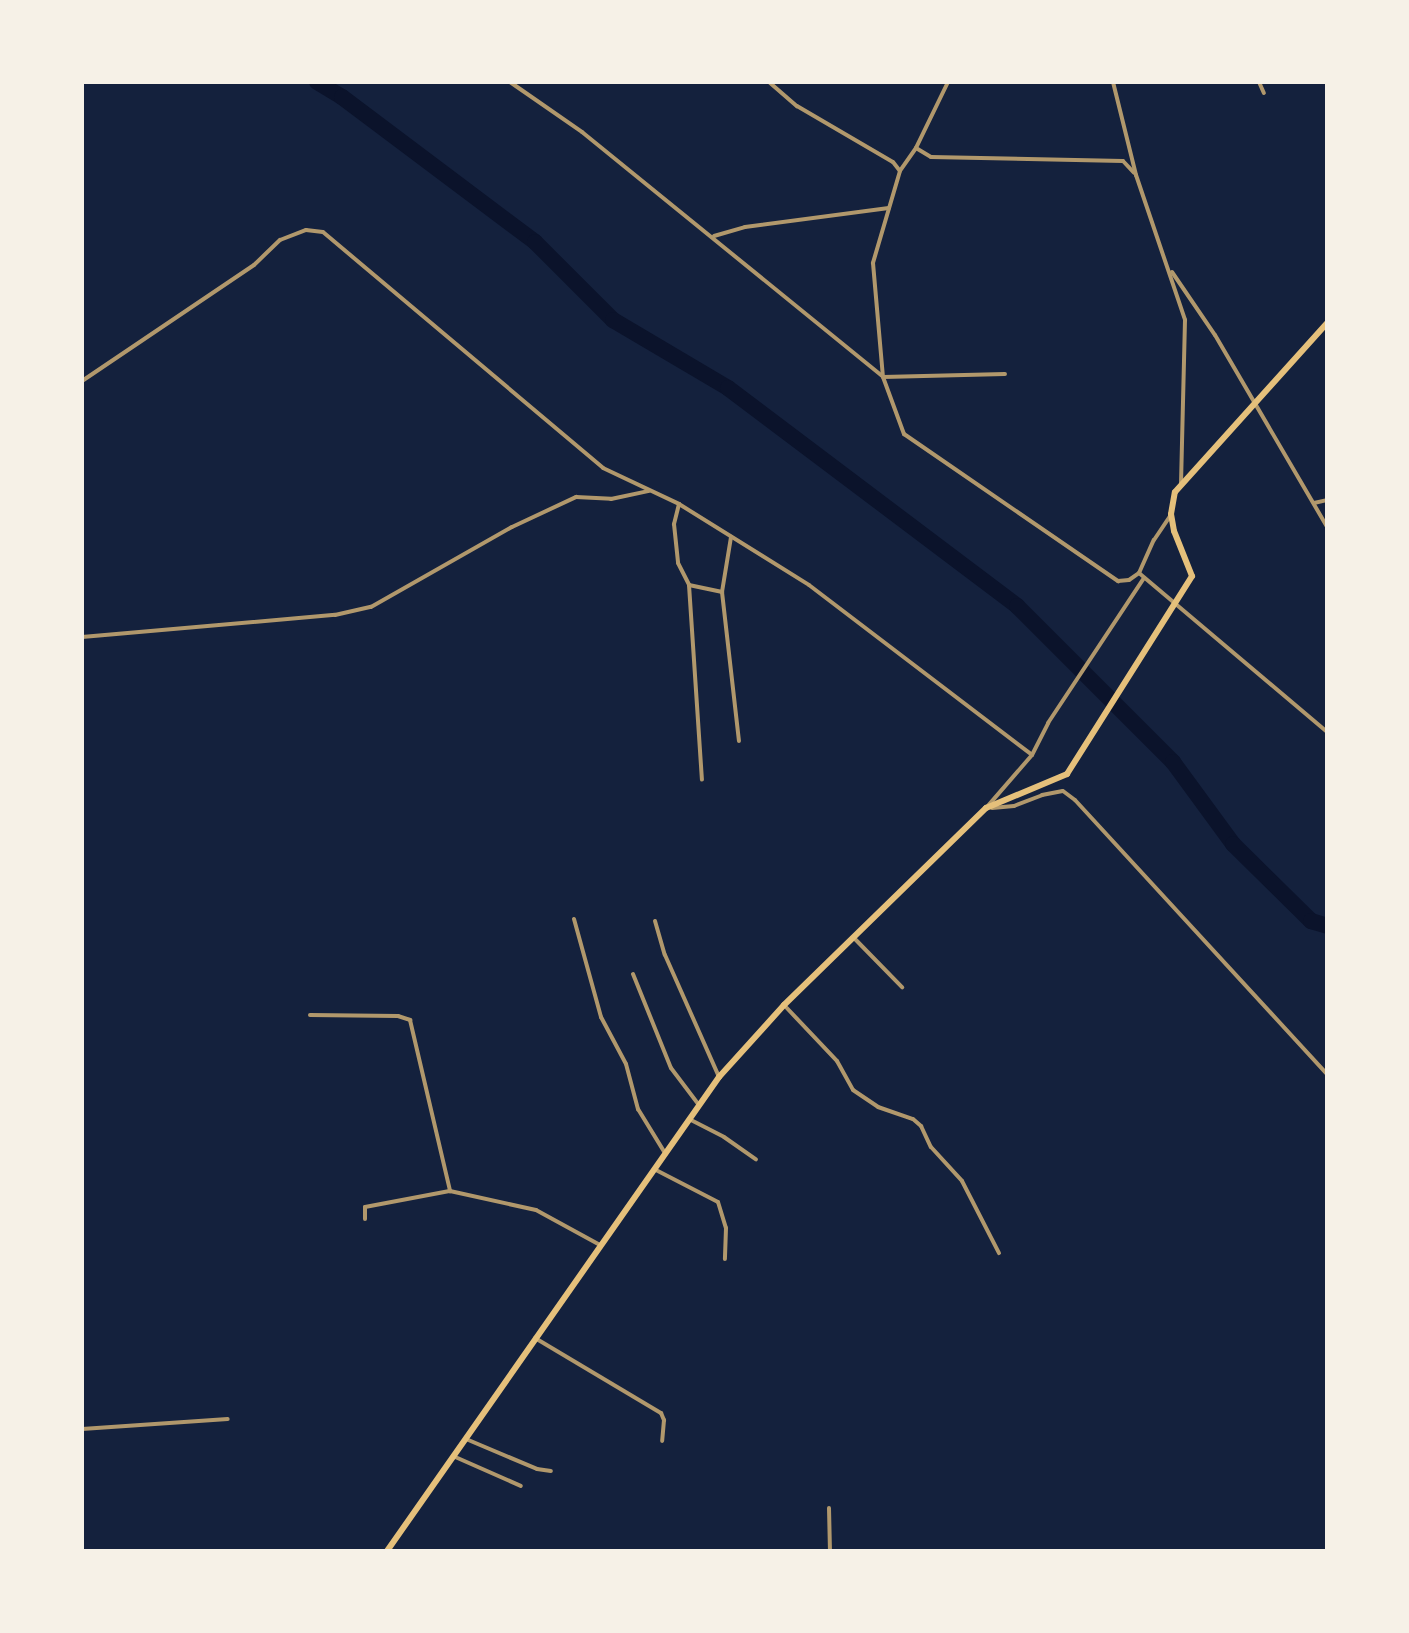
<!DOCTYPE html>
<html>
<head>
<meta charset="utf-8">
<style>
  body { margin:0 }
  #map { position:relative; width:1409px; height:1633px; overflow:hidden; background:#14213d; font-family:Arial,sans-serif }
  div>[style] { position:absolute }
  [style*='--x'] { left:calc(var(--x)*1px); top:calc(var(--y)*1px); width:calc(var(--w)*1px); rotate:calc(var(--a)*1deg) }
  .river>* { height:16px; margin:-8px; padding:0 8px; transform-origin:8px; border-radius:8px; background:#0b132b }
  .minor>* { height:4px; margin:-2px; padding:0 2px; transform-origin:2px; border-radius:2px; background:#b1986c }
  .secondary>* { height:6px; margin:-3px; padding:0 3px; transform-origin:3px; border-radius:3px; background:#e5c07b }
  span { translate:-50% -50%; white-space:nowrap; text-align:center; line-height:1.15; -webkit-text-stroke:6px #f6f1e7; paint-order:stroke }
  .frame { position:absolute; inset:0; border:84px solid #f6f1e7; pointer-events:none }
</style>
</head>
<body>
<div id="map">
  <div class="river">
    <div style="--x:317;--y:82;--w:29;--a:31"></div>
    <div style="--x:342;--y:97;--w:241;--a:36.9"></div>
    <div style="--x:535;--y:242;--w:110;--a:45"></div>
    <div style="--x:613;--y:320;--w:134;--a:30.6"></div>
    <div style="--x:728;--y:388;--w:362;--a:37"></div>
    <div style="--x:1017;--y:606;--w:221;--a:45"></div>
    <div style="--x:1173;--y:762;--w:102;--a:53.8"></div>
    <div style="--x:1233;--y:844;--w:110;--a:44.6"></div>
    <div style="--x:1311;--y:921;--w:17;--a:17"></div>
  </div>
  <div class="minor">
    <div style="--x:510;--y:82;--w:88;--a:34.8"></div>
    <div style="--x:582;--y:132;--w:388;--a:39.1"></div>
    <div style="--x:883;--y:377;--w:61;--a:69.8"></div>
    <div style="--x:904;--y:434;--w:260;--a:34.5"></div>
    <div style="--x:1118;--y:581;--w:11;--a:-5"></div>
    <div style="--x:1129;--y:580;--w:12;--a:-35"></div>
    <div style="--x:1139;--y:573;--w:36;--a:-66"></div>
    <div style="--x:1154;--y:540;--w:29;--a:-56"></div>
    <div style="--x:769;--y:82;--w:37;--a:41"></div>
    <div style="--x:797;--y:106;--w:111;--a:30.3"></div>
    <div style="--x:893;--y:162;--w:11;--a:52"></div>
    <div style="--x:948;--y:82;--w:73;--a:115.9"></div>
    <div style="--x:916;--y:148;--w:28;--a:125"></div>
    <div style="--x:900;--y:171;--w:96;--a:106.4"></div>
    <div style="--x:873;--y:263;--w:114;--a:85"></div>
    <div style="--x:883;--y:377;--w:122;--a:-1.4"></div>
    <div style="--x:1113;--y:82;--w:96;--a:76.1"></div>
    <div style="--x:1136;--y:175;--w:153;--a:71.3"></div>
    <div style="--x:1185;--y:320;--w:165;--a:91.4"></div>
    <div style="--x:1259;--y:82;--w:12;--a:66"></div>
    <div style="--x:916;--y:148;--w:17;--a:31"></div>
    <div style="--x:931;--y:157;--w:192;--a:1.2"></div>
    <div style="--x:1123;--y:161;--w:16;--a:47"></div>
    <div style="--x:714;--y:236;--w:32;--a:-16"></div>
    <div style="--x:745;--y:227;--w:145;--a:-7.5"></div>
    <div style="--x:1172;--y:272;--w:76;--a:55.7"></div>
    <div style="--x:1215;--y:335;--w:222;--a:59.7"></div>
    <div style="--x:82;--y:381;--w:207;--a:-34"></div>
    <div style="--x:254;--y:265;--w:36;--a:-44"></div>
    <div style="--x:280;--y:240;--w:28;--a:-21"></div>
    <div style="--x:306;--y:230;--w:17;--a:7"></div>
    <div style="--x:323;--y:232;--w:366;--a:40.1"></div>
    <div style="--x:603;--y:468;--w:84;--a:25.3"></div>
    <div style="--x:679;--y:504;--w:153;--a:31.9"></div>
    <div style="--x:809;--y:585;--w:280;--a:37.3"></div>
    <div style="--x:1032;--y:755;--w:69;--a:130.9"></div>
    <div style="--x:1314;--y:503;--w:13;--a:-13"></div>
    <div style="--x:679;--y:504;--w:21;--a:104"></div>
    <div style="--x:674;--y:524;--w:39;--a:84"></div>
    <div style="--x:678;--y:563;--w:25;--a:63"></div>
    <div style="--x:689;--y:585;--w:34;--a:12"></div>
    <div style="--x:722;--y:592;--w:150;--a:83.5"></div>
    <div style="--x:1139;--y:573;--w:246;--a:40.2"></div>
    <div style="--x:689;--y:585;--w:195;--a:86.2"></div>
    <div style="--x:722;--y:592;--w:56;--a:-80.7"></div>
    <div style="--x:82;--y:637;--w:254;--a:-5"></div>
    <div style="--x:335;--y:615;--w:37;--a:-13"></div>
    <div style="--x:371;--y:607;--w:162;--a:-29.6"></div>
    <div style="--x:512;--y:527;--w:71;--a:-25.1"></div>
    <div style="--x:576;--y:497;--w:35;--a:3"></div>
    <div style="--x:611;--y:499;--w:39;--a:-12"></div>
    <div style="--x:1032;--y:755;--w:36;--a:-63"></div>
    <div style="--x:1048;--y:723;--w:174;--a:-56.5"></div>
    <div style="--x:992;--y:808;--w:22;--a:-5"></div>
    <div style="--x:1014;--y:806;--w:30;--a:-21"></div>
    <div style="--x:1042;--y:795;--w:21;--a:-11"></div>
    <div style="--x:1063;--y:791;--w:15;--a:37"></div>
    <div style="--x:1075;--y:800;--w:372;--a:47.4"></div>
    <div style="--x:574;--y:919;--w:102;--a:74.6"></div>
    <div style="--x:601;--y:1017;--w:53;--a:62"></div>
    <div style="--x:626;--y:1064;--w:47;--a:75.1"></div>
    <div style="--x:638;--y:1109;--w:52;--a:58.5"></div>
    <div style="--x:655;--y:921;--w:35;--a:74"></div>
    <div style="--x:665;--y:955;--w:133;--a:66.1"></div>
    <div style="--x:854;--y:938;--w:69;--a:45.6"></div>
    <div style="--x:633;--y:974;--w:101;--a:68"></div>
    <div style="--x:671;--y:1068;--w:46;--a:52.9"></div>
    <div style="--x:784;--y:1005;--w:77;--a:46.6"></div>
    <div style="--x:837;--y:1061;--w:33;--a:61"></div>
    <div style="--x:853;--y:1090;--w:30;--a:34"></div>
    <div style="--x:878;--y:1107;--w:37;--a:19"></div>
    <div style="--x:913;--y:1119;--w:11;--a:41"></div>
    <div style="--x:921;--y:1126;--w:23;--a:65"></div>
    <div style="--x:931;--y:1147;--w:46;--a:47.6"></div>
    <div style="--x:962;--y:1181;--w:81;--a:62.8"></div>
    <div style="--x:310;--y:1015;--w:88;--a:0.7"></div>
    <div style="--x:398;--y:1016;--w:13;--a:18"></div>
    <div style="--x:410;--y:1020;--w:176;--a:76.8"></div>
    <div style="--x:450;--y:1191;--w:88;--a:12.5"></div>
    <div style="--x:536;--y:1210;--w:73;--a:28.7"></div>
    <div style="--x:689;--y:1119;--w:39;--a:27"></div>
    <div style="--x:724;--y:1137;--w:39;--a:35"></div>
    <div style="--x:654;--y:1169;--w:72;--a:27.3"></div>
    <div style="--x:718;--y:1202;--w:27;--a:73"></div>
    <div style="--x:726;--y:1228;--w:31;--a:92"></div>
    <div style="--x:365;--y:1219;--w:12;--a:-90"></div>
    <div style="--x:365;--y:1207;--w:86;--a:-10.7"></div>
    <div style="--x:535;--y:1338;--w:147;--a:30.8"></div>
    <div style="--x:661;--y:1413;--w:8;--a:67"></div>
    <div style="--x:664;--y:1420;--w:21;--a:95"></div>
    <div style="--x:82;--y:1429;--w:146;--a:-3.9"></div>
    <div style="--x:466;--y:1439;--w:77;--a:22.9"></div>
    <div style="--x:537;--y:1469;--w:14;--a:8"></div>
    <div style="--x:453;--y:1456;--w:74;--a:23.8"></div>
    <div style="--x:829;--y:1508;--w:43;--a:88.7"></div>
  </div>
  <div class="secondary">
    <div style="--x:387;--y:1551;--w:579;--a:-54.99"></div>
    <div style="--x:719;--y:1077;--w:97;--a:-47.9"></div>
    <div style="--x:784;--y:1005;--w:282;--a:-44.3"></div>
    <div style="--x:986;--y:808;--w:88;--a:-22.8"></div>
    <div style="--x:1067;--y:774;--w:234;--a:-57.7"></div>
    <div style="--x:1192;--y:576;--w:48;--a:-111.8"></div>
    <div style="--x:1174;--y:531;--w:17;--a:-100"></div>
    <div style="--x:1171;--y:514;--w:22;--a:-80"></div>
    <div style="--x:1175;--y:492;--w:227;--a:-48"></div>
  </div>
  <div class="frame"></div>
</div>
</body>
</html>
